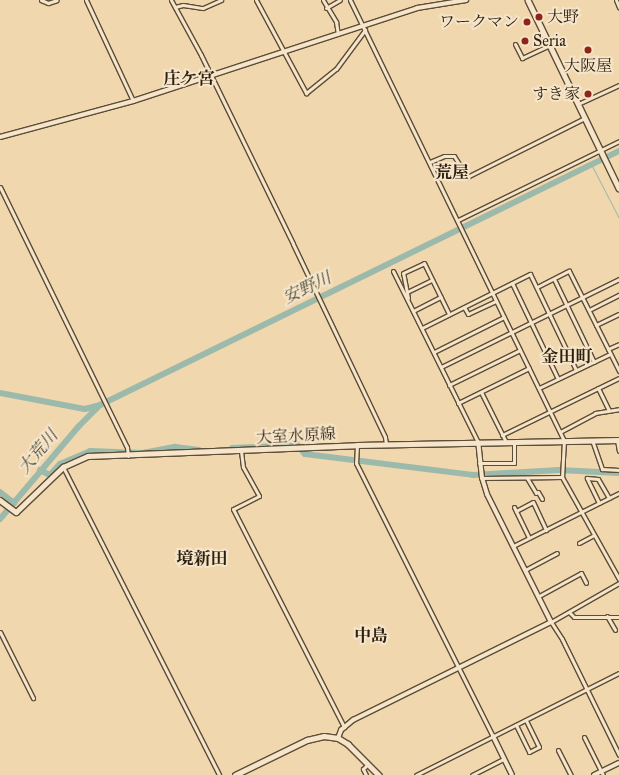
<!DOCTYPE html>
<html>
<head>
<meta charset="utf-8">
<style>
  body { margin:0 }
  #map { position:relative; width:619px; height:775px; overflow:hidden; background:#f1d7ad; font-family:"IM FELL Great Primer","Noto Serif JP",serif }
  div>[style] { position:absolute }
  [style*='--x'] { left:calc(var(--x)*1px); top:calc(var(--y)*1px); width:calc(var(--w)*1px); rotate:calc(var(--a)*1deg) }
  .stream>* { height:1px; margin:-0.5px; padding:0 0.5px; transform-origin:0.5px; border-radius:0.5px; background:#9bbaab }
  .river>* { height:6px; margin:-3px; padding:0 3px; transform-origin:3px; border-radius:3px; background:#9bbaab }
  .roads { filter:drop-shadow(1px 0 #5c4d36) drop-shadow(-1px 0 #5c4d36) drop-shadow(0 1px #5c4d36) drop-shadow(0 -1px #5c4d36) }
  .minor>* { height:3px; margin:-1.5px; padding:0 1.5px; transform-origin:1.5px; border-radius:1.5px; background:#f6e5ca }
  .tertiary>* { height:4px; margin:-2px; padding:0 2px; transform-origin:2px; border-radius:2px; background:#f6e5ca }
  .secondary>* { height:4.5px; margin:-2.25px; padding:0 2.25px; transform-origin:2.25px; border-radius:2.25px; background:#f6e5ca }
  .dots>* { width:11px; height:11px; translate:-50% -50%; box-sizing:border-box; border:2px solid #f6e5ca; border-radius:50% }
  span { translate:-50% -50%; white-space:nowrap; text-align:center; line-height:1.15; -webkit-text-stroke:4px #f6e5ca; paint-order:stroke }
  .poi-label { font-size:16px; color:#2b1f0e }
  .left { translate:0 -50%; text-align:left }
  .right { translate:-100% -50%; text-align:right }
  .street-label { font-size:16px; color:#2b1f0e }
  .neighbourhood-label { font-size:17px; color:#2b1f0e; font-weight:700 }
  .water-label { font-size:17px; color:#4d4e3d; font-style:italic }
</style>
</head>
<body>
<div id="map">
  <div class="stream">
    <div style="--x:591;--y:164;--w:61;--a:62.6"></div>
  </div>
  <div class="river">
    <div style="--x:0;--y:393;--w:86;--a:10.7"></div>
    <div style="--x:85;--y:409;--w:16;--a:-15"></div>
    <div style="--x:100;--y:405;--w:578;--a:-26.08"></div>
    <div style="--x:232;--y:448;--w:65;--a:-2.6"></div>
    <div style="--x:297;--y:445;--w:12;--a:48"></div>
    <div style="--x:305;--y:454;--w:169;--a:7.1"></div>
    <div style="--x:473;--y:475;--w:86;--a:-3.3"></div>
    <div style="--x:559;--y:470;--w:60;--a:2.9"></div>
    <div style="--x:40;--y:470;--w:11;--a:27"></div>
    <div style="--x:50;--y:475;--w:15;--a:-48"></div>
    <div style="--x:60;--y:464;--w:33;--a:-23"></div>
    <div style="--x:90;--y:451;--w:53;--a:2.2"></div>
    <div style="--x:143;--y:453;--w:33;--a:-11"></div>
    <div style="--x:175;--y:447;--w:24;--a:7"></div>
    <div style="--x:0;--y:492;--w:18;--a:38"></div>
    <div style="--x:0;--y:519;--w:122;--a:-49.7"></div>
    <div style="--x:79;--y:426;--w:28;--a:-45"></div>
  </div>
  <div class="roads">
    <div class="minor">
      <div style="--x:41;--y:0;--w:8;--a:23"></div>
      <div style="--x:48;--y:3;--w:9;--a:-18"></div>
      <div style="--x:86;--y:0;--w:111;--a:65"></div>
      <div style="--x:171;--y:0;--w:63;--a:61.4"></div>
      <div style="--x:201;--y:55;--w:210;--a:64"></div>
      <div style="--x:293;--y:244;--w:214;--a:64.5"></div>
      <div style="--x:385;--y:437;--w:7;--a:82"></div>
      <div style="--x:256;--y:0;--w:106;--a:61.7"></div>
      <div style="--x:306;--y:93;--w:38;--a:-39"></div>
      <div style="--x:336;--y:69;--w:49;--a:-53.4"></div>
      <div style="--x:323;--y:0;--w:26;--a:59"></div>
      <div style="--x:336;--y:22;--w:12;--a:81"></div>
      <div style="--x:350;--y:0;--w:489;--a:64.1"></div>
      <div style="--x:564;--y:440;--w:37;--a:93"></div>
      <div style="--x:562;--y:477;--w:117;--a:60.8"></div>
      <div style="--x:616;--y:0;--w:8;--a:67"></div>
      <div style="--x:175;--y:7;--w:8;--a:-14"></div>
      <div style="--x:183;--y:5;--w:20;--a:9"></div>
      <div style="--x:203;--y:8;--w:20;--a:-24"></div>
      <div style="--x:326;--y:8;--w:16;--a:-30"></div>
      <div style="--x:515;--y:44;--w:16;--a:63"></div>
      <div style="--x:522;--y:58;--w:31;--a:-25"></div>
      <div style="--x:578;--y:104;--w:45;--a:-24.9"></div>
      <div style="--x:430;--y:162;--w:15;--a:-23"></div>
      <div style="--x:444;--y:156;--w:10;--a:0"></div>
      <div style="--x:454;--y:156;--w:25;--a:58"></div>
      <div style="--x:467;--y:177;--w:132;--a:-26.6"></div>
      <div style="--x:0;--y:187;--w:289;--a:64"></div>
      <div style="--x:127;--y:447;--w:9;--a:84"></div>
      <div style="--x:458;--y:220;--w:179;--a:-26.1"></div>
      <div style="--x:393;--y:271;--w:191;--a:63.6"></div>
      <div style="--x:554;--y:279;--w:92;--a:64.3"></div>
      <div style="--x:512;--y:283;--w:106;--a:64.4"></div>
      <div style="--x:537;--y:287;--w:36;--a:-27"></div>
      <div style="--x:569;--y:271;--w:112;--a:63.4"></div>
      <div style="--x:407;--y:292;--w:28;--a:-26"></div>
      <div style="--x:408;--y:298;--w:25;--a:-101"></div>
      <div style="--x:403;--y:273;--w:23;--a:-25"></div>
      <div style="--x:424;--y:263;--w:57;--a:63.9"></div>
      <div style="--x:464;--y:307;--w:8;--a:60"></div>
      <div style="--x:468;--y:314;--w:31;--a:-25"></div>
      <div style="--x:589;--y:310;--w:34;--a:-27"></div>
      <div style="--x:413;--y:311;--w:31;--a:-27"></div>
      <div style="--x:596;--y:325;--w:25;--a:-26"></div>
      <div style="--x:422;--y:328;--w:121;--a:-26.6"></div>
      <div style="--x:530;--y:274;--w:106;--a:64.4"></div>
      <div style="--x:608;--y:349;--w:12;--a:-24"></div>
      <div style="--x:434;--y:352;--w:78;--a:-26.6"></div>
      <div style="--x:441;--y:367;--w:199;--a:-26.3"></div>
      <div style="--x:449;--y:385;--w:79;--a:-26.2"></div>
      <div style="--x:539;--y:388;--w:79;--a:-25.6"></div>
      <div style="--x:598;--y:388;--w:25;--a:64"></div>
      <div style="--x:481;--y:392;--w:56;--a:63.4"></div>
      <div style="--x:458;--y:403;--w:79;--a:-26.2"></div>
      <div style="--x:560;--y:432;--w:40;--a:-28"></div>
      <div style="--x:595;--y:413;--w:24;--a:-9"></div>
      <div style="--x:502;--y:435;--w:130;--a:-26"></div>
      <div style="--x:592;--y:440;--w:31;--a:71"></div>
      <div style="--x:602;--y:469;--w:17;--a:3"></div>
      <div style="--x:617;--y:440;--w:11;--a:80"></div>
      <div style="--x:357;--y:445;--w:18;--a:93"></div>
      <div style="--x:356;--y:463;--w:305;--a:63.4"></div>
      <div style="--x:241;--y:451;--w:16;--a:83"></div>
      <div style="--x:243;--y:467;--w:33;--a:61"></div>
      <div style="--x:259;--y:496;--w:29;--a:153"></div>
      <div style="--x:233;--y:509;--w:245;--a:63"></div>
      <div style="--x:479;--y:463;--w:35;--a:0"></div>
      <div style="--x:514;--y:463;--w:21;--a:-90"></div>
      <div style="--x:63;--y:467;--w:345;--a:63.1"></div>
      <div style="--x:482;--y:478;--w:80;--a:-0.7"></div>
      <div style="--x:527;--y:478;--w:17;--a:59"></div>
      <div style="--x:536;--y:493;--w:2;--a:-27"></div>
      <div style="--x:538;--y:492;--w:8;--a:60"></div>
      <div style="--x:599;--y:503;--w:28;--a:-116"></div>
      <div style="--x:587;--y:478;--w:11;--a:5"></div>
      <div style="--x:598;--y:479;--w:22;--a:60"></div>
      <div style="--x:514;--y:507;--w:34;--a:64"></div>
      <div style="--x:516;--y:511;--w:19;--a:-28"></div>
      <div style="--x:533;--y:502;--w:31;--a:65"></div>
      <div style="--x:579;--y:543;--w:17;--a:-28"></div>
      <div style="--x:513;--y:546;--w:119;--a:-26.6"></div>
      <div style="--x:525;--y:570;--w:36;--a:-28"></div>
      <div style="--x:619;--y:583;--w:78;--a:150.2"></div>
      <div style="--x:551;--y:622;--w:20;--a:57"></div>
      <div style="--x:562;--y:639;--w:129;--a:63.8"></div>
      <div style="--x:539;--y:596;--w:48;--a:-28.7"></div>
      <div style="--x:581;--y:573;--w:11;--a:63"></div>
      <div style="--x:569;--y:612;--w:7;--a:45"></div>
      <div style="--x:574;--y:617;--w:45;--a:0"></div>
      <div style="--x:607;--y:616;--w:16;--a:60"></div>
      <div style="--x:0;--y:632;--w:74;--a:63.4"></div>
      <div style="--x:516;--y:725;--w:30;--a:64"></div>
      <div style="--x:529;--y:752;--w:11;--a:-27"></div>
      <div style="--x:539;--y:747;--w:30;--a:-116"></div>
      <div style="--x:584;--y:737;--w:42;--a:63.4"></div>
      <div style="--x:558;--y:750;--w:28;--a:63"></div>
      <div style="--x:366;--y:775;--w:7;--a:-117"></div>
      <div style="--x:363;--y:769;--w:7;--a:-45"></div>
      <div style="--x:416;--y:775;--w:227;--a:-26.7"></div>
      <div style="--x:472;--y:775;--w:36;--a:-27"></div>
    </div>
    <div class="tertiary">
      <div style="--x:0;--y:137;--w:138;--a:-15.1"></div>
      <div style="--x:133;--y:101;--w:299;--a:-18.1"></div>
      <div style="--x:417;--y:8;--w:50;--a:-9.3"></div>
      <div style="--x:493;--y:736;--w:43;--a:64"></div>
      <div style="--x:338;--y:738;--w:9;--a:-69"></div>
      <div style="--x:341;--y:730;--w:16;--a:-40"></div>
      <div style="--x:353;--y:720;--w:221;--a:-26.3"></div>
      <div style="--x:551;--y:622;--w:143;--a:-116.6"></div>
      <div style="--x:487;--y:494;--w:17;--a:-107"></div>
      <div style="--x:482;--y:478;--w:36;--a:-96"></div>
      <div style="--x:594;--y:775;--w:28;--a:-26"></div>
    </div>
    <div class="secondary">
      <div style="--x:528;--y:0;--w:209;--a:64.2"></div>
      <div style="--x:0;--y:500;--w:20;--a:37"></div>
      <div style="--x:16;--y:512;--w:65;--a:-43.8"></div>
      <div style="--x:63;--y:467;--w:27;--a:-24"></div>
      <div style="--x:88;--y:456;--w:269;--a:-2.3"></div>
      <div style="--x:357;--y:445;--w:262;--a:-1.1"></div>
      <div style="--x:235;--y:775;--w:80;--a:-25.9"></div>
      <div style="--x:307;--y:740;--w:17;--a:-13"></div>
      <div style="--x:324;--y:736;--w:14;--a:8"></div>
      <div style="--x:338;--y:738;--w:12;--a:31"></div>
      <div style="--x:348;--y:744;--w:44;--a:45"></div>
    </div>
  </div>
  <div class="dots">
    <div style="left:539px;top:17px;background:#8f2418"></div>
    <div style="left:527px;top:22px;background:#8f2418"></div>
    <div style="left:525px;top:41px;background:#8f2418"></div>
    <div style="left:588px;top:50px;background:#8f2418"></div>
    <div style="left:588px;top:94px;background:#8f2418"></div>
  </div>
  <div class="poi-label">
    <span class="left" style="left:547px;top:17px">大野</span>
    <span class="right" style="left:519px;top:22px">ワークマン</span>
    <span class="left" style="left:533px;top:41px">Seria</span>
    <span style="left:588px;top:66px">大阪屋</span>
    <span class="right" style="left:580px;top:94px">すき家</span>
  </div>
  <div class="street-label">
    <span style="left:296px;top:436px;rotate:-3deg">大室水原線</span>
  </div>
  <div class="neighbourhood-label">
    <span style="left:189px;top:79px">庄ケ宮</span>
    <span style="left:452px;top:173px">荒屋</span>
    <span style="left:567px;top:357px">金田町</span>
    <span style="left:202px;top:559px">境新田</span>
    <span style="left:371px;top:636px">中島</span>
  </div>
  <div class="water-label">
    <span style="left:307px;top:288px;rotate:-26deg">安野川</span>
    <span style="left:38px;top:452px;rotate:-50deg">大荒川</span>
  </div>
</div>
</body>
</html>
